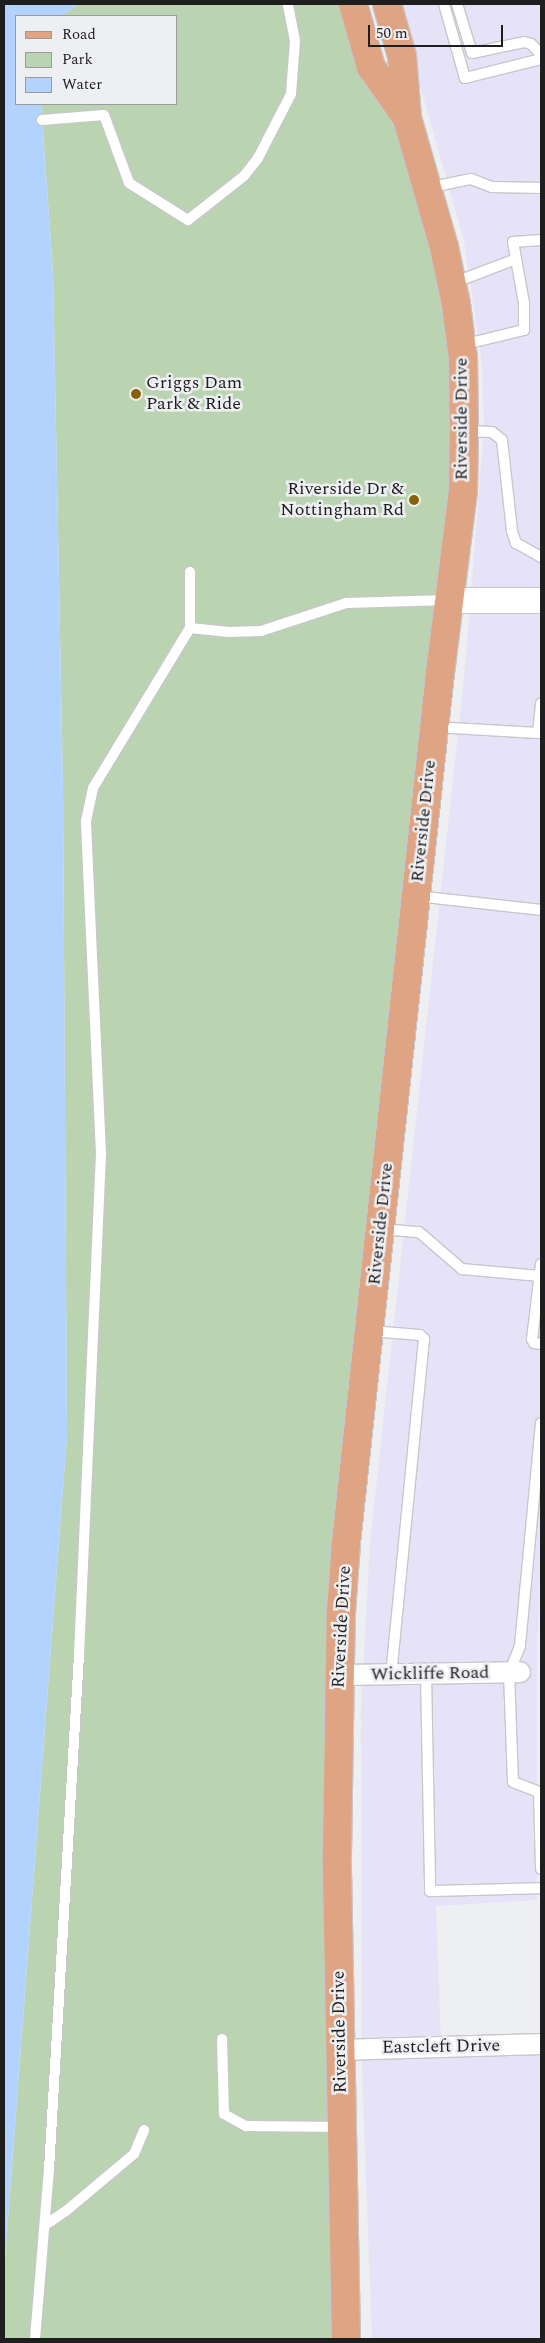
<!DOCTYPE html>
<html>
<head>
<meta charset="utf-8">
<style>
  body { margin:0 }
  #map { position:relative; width:545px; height:2343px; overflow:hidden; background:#eeeff2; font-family:Spectral,serif }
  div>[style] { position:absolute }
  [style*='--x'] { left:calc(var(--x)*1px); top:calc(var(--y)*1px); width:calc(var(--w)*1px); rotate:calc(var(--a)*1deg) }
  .commercial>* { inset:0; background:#e6e2f8 }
  .green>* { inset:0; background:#bad4b2 }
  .water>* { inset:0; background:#b2d3fe }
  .roads { filter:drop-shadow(1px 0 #c6c7ca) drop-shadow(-1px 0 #c6c7ca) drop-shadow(0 1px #c6c7ca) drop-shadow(0 -1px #c6c7ca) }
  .service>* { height:10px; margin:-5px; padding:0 5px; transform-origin:5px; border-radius:5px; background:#fff }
  .minor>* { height:20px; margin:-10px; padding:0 10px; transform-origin:10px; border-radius:10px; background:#fff }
  .tertiary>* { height:25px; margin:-12.5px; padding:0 12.5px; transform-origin:12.5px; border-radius:12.5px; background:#fff }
  .primary>* { height:28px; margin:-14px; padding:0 14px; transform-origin:14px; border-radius:14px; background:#dfa483 }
  .dots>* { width:14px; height:14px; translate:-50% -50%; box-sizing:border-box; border:2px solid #eeeff2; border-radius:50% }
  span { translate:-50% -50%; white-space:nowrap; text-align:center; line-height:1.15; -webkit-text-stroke:5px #eeeff2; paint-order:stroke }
  .poi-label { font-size:18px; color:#1e1e1f }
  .left { translate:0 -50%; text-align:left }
  .right { translate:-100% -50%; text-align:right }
  .street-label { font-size:18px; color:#1e1e1f }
  .frame { position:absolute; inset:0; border:5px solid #1e1e1f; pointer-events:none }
  .legend { position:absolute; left:15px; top:15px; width:162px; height:90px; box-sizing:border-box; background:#eeeff2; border:1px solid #9b9b9e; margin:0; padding:6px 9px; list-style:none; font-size:15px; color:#1e1e1f }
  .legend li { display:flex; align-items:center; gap:10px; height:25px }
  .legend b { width:25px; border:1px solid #9b9b9e }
  .scale { position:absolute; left:368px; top:25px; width:135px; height:22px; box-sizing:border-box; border:2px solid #1e1e1f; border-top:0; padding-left:6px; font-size:15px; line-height:18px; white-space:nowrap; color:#1e1e1f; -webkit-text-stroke:4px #eeeff2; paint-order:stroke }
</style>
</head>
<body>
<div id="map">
  <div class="commercial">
    <div style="clip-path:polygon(397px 4px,541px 4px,541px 1541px,537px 1670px,537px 1900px,436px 1906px,441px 2046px,541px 2044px,541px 2339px,372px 2339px,362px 2070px,361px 1709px,370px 1543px,465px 669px,484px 429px,482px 364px,464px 241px)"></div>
  </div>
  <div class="green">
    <div style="clip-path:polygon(79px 4px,338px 4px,347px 36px,426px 188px,463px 358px,346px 1543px,346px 2339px,4px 2339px,4px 2272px,67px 1435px,63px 787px,53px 273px,41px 104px,176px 104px,176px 16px,61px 16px)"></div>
  </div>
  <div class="water">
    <div style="clip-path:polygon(4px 4px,79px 4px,61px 16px,16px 16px,16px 104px,41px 104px,53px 273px,63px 787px,67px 1435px,4px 2272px)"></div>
  </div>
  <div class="roads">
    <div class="service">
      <div style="--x:444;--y:4;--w:77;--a:74.2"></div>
      <div style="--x:465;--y:78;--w:78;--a:-14"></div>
      <div style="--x:457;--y:4;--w:51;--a:73"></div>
      <div style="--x:472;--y:53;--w:53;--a:-11.9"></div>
      <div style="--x:524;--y:42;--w:7;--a:16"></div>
      <div style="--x:531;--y:44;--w:14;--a:45"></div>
      <div style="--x:42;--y:120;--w:62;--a:-4.6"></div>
      <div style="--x:104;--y:115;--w:72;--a:69.8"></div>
      <div style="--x:129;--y:183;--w:70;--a:32.1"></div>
      <div style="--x:188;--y:220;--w:71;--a:-38.2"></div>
      <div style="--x:244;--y:176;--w:23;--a:-52"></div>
      <div style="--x:258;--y:158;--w:72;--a:-62.7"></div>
      <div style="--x:291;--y:94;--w:53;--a:-85.7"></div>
      <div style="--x:295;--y:41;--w:38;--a:-101"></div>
      <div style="--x:427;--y:188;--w:45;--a:-11.6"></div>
      <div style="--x:471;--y:179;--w:22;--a:21"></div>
      <div style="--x:492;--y:187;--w:49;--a:1.2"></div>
      <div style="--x:453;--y:283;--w:67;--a:-20.9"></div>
      <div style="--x:462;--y:345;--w:64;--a:-13.6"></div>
      <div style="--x:524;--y:330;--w:27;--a:-90"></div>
      <div style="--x:524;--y:303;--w:62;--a:-100.2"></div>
      <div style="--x:513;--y:242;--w:28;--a:-4"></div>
      <div style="--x:465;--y:431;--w:27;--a:2"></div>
      <div style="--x:492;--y:432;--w:13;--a:39"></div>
      <div style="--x:502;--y:440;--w:92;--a:83.7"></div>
      <div style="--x:512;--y:531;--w:13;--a:72"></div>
      <div style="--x:516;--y:543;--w:29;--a:29"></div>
      <div style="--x:190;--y:628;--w:39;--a:6"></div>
      <div style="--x:229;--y:632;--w:32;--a:-2"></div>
      <div style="--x:261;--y:631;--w:89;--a:-18.2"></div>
      <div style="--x:346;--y:603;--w:103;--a:-1.7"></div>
      <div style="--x:435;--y:727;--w:103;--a:3.3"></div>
      <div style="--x:538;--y:733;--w:30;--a:-84"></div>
      <div style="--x:417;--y:896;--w:125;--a:6.4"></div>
      <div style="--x:381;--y:1229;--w:38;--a:5"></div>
      <div style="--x:419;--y:1232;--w:57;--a:40.7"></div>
      <div style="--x:462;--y:1269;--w:78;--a:5.1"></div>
      <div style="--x:541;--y:1264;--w:76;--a:96.8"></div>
      <div style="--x:532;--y:1339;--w:4;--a:63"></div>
      <div style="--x:534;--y:1343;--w:7;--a:8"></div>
      <div style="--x:371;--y:1331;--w:49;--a:4.7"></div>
      <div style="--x:420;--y:1335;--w:6;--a:45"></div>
      <div style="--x:424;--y:1339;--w:337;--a:95.6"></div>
      <div style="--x:541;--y:1423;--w:224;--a:95.4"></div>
      <div style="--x:520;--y:1646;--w:29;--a:112"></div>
      <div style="--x:509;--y:1673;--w:109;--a:87.9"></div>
      <div style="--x:513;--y:1782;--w:28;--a:21"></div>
      <div style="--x:539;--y:1792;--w:77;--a:88.5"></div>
      <div style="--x:426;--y:1674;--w:217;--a:88.9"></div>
      <div style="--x:430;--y:1891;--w:111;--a:-1.5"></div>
      <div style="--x:222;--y:2039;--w:75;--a:88.5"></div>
      <div style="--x:224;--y:2114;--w:25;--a:29"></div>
      <div style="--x:246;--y:2126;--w:95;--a:0.6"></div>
      <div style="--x:45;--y:2225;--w:25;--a:-34"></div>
      <div style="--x:66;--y:2211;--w:89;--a:-40"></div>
      <div style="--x:134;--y:2154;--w:26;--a:-67"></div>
      <div style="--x:35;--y:2339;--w:170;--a:-85.3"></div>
      <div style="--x:49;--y:2170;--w:516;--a:-86.67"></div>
      <div style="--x:79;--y:1655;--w:501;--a:-87.49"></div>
      <div style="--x:101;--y:1154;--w:333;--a:-92.6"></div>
      <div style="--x:86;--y:821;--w:34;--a:-78"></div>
      <div style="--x:93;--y:788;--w:187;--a:-58.8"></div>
      <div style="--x:190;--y:628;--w:56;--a:-90"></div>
    </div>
    <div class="minor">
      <div style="--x:339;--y:1675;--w:181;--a:-0.9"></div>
      <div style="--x:341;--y:2050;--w:200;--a:-1.7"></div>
    </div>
    <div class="tertiary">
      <div style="--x:450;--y:600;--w:91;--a:0"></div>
    </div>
    <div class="primary">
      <div style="--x:353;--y:4;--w:66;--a:74.1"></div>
      <div style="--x:371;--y:67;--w:62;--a:54.8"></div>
      <div style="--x:346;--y:2339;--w:485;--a:-91.1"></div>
      <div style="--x:337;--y:1854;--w:242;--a:-89.1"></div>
      <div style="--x:341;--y:1612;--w:69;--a:-85.9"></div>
      <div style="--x:346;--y:1543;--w:875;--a:-83.83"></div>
      <div style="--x:440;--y:673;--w:183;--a:-82.8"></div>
      <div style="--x:463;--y:491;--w:61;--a:-89.1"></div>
      <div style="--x:464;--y:430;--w:72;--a:-90.8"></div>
      <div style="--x:463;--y:358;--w:54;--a:-97.4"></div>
      <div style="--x:456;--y:304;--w:58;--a:-101.9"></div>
      <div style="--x:444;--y:247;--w:134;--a:-106"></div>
      <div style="--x:407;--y:118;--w:62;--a:-94.6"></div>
      <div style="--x:402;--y:56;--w:54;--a:-106.1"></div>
    </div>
  </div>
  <div class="dots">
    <div style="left:136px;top:394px;background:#8a6202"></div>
    <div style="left:414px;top:500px;background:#8a6202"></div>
  </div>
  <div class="poi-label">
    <span class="left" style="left:146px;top:394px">Griggs Dam<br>Park &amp; Ride</span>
    <span class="right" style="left:404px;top:500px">Riverside Dr &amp;<br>Nottingham Rd</span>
  </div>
  <div class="street-label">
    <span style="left:462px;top:419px;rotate:-90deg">Riverside Drive</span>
    <span style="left:424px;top:821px;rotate:-84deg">Riverside Drive</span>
    <span style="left:381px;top:1224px;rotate:-84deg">Riverside Drive</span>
    <span style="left:342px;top:1627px;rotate:-87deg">Riverside Drive</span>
    <span style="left:430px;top:1674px;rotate:-1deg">Wickliffe Road</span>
    <span style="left:340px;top:2032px;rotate:-91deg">Riverside Drive</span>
    <span style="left:441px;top:2047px;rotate:-1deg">Eastcleft Drive</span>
  </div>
  <div class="frame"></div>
  <ul class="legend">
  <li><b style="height:6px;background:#dfa483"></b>Road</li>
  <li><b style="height:14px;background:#bad4b2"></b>Park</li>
  <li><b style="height:14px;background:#b2d3fe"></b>Water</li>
  </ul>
  <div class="scale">50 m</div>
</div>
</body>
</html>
